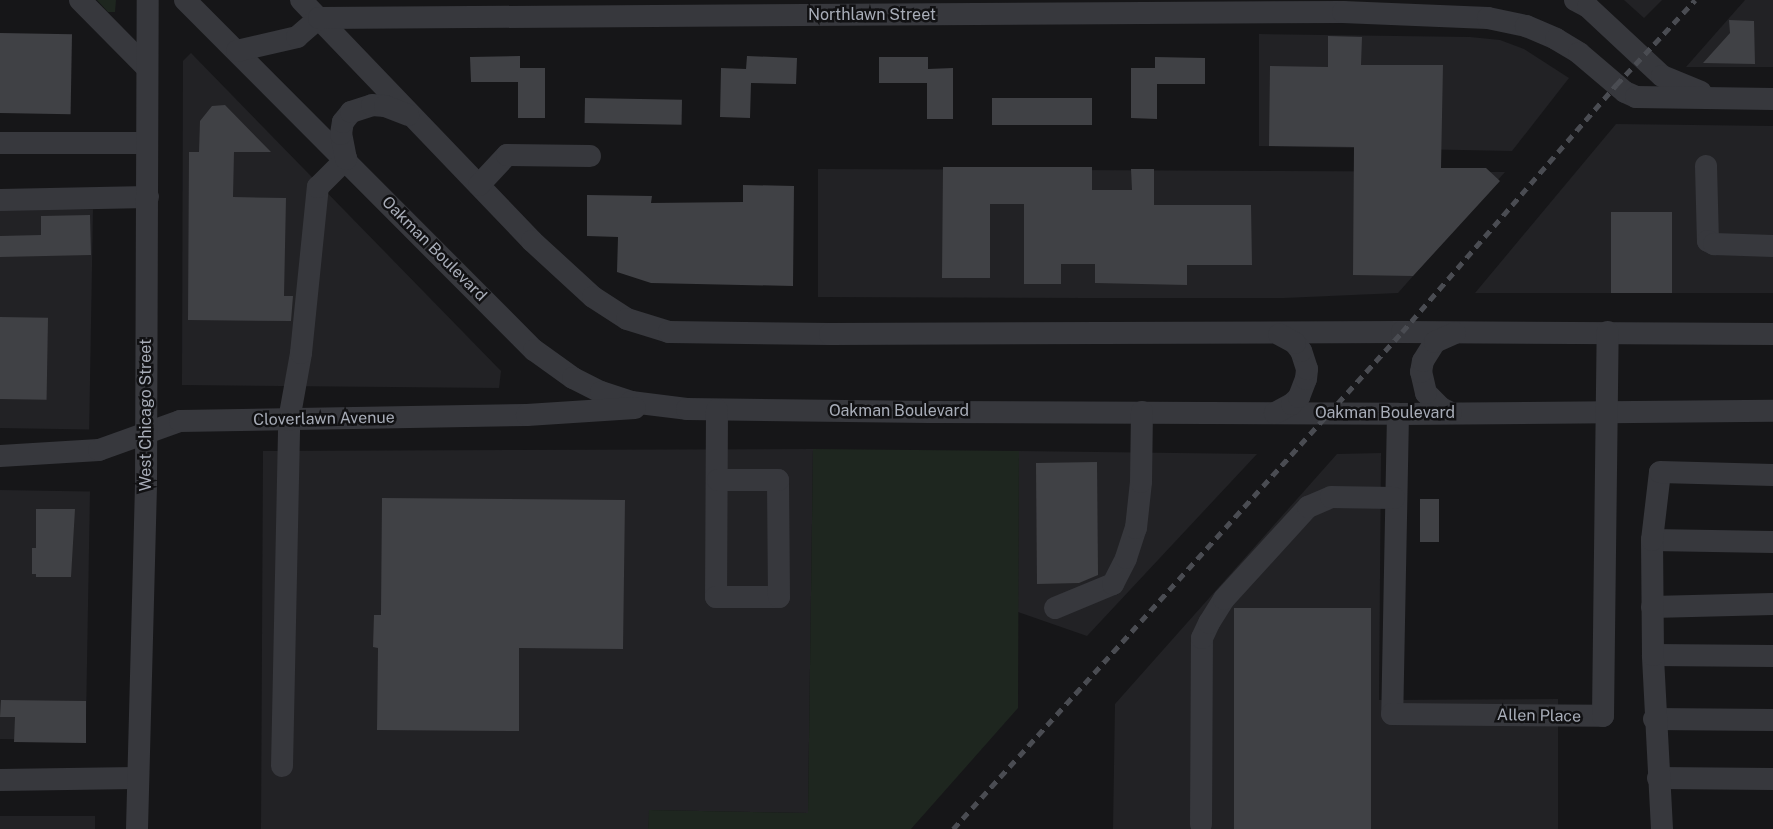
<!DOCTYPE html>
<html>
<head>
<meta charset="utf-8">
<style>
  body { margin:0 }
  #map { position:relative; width:1773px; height:829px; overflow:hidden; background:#161618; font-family:"Public Sans",sans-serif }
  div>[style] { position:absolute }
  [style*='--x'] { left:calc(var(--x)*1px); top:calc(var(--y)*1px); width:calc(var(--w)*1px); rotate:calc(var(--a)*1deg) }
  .built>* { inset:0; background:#222225; transform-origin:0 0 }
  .green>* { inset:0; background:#1e261f }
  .building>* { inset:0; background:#404145; transform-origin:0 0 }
  .minor>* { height:22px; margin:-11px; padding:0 11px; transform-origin:11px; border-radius:11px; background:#37383d }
  .rail>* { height:4.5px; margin-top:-2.25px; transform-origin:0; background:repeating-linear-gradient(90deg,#4a4c52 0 8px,transparent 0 14px) }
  span { translate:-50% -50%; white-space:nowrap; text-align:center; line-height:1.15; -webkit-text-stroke:5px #111113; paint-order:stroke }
  .street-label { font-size:16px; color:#a8adb8 }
</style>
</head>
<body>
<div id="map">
  <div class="built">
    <div style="clip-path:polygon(1624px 0,1662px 0,1644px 18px)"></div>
    <div style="clip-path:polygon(1745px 0,1773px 0,1773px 67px,1686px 67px)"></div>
    <div style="clip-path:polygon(1259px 34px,1470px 37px,1500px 40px,1524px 49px,1569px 78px,1512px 151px,1259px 146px)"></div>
    <div style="clip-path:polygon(191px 53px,501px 371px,499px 388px,182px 385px,183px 61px)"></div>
    <div style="clip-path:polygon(1616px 124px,1773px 126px,1773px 293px,1475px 293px)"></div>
    <div style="clip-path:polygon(818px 169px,1284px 171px,1505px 172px,1398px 293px,1284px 298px,1087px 298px,818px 297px)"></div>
    <div style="left:0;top:208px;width:93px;height:220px;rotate:1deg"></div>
    <div style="clip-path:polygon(813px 449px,808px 813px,650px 810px,648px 829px,261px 829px,263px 451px)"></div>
    <div style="clip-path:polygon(1019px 451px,1257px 454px,1087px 636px,1018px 612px)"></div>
    <div style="clip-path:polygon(1381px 453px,1379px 700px,1558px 699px,1558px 829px,1113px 829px,1115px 704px,1337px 454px)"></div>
    <div style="left:0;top:490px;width:90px;height:249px;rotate:1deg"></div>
    <div style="left:95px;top:816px;width:13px;height:95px;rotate:90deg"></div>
  </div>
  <div class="green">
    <div style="clip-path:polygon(97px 0,116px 0,115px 12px,108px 12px)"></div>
    <div style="clip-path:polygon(813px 449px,1019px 451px,1018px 708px,911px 829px,648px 829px,649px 810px,808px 813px)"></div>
  </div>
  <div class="building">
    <div style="clip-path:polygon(1729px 20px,1754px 21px,1755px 64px,1703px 63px,1730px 33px)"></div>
    <div style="left:0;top:33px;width:72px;height:80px;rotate:1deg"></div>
    <div style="clip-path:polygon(1328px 36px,1362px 37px,1361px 65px,1443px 65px,1441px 168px,1486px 168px,1500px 181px,1413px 276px,1353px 275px,1354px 147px,1269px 146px,1270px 66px,1328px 67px)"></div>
    <div style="clip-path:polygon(520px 56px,520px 68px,545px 68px,545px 118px,518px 118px,518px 82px,471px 82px,470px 57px)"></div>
    <div style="clip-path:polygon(747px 56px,797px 58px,796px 84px,751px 83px,750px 118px,720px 117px,721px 68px,746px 69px)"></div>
    <div style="clip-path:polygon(879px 57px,928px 57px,928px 69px,953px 68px,953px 119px,927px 119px,927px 83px,879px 83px)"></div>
    <div style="clip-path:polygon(1155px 57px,1205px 58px,1205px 84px,1157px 84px,1157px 119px,1131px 118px,1131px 68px,1155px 68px)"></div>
    <div style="left:585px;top:98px;width:97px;height:25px;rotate:1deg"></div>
    <div style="left:992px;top:98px;width:100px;height:27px"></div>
    <div style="clip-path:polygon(225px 105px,271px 152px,234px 152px,233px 197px,286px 198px,284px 296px,293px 296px,291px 321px,188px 320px,189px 152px,199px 152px,200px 121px,212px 106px)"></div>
    <div style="clip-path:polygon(943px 167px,1092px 167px,1092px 190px,1132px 190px,1131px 169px,1154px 169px,1154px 205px,1251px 205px,1252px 265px,1187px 265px,1187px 285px,1095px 283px,1095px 264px,1061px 264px,1061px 284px,1024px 284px,1024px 204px,990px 204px,990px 278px,942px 278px)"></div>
    <div style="clip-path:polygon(743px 185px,794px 186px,793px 286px,651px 283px,617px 272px,618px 237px,587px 236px,587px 195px,652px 196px,651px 203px,743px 202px)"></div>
    <div style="left:1611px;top:212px;width:61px;height:81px"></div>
    <div style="clip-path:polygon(90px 215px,91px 255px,0 257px,0 236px,41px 235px,41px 216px)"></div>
    <div style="left:0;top:317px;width:48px;height:82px;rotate:1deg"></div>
    <div style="clip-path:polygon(1097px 462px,1098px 575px,1079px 583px,1037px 584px,1036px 463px)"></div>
    <div style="clip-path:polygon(382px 498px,625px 500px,623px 649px,519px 648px,519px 731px,377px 730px,378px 648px,373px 647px,374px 615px,381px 615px)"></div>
    <div style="left:1420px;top:499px;width:19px;height:43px"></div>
    <div style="clip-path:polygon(36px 509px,75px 509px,71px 577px,36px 577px,36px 574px,32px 574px,32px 548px,36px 548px)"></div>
    <div style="left:1234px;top:608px;width:137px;height:221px"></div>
    <div style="clip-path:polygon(1px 700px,86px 701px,86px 743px,14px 742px,15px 717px,0 717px)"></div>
  </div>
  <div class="minor">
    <div style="--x:80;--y:0;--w:95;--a:45.4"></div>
    <div style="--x:185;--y:0;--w:494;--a:45.1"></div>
    <div style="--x:534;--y:350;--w:48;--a:35.7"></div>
    <div style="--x:573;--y:378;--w:31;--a:27"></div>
    <div style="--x:601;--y:392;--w:32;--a:18"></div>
    <div style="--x:631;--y:402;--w:56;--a:7.1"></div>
    <div style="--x:687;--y:409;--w:242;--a:0.7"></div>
    <div style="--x:929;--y:412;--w:469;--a:0.2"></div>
    <div style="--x:1398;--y:414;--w:375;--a:-0.5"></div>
    <div style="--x:301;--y:0;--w:334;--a:46.2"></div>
    <div style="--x:532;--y:241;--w:83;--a:42.6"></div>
    <div style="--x:593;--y:297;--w:40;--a:32.9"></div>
    <div style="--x:627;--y:319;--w:44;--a:17.2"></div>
    <div style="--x:669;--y:332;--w:161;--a:0.7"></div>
    <div style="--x:830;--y:334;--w:572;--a:-0.2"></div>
    <div style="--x:1402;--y:332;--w:371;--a:0.3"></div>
    <div style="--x:1575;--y:0;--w:15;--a:28"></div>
    <div style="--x:1588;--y:7;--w:101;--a:43"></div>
    <div style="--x:1662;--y:76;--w:42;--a:22.3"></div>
    <div style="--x:237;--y:51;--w:62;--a:-13.1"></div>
    <div style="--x:297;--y:37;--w:29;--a:-41"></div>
    <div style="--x:319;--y:18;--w:1024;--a:-0.34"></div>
    <div style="--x:1343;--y:12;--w:145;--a:2.4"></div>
    <div style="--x:1488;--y:18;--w:39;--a:12"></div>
    <div style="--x:1526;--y:26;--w:33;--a:23"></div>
    <div style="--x:1556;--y:39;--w:27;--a:31"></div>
    <div style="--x:1579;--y:53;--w:60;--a:40.3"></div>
    <div style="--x:1625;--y:92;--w:12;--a:24"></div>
    <div style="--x:1636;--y:97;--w:137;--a:0.8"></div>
    <div style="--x:0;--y:143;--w:147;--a:0"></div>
    <div style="--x:1706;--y:166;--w:75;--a:88.5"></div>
    <div style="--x:1708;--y:241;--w:7;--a:27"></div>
    <div style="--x:1714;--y:244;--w:59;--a:1.9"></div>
    <div style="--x:479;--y:185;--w:41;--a:-47"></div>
    <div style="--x:507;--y:155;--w:83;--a:0.7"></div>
    <div style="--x:0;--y:200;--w:148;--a:-1.2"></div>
    <div style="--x:717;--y:410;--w:187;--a:90.3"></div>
    <div style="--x:716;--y:597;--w:63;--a:0"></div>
    <div style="--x:779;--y:597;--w:117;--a:-90.5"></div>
    <div style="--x:778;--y:480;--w:60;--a:180"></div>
    <div style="--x:1275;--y:413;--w:19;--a:-28"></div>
    <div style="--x:1292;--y:404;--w:10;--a:-45"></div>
    <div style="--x:1299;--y:397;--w:19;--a:-69"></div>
    <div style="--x:1306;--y:379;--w:10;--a:-84"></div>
    <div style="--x:1307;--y:369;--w:19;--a:-108"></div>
    <div style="--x:1301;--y:351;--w:10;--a:-127"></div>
    <div style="--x:1295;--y:343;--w:18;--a:-151"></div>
    <div style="--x:1451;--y:413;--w:11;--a:-153"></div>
    <div style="--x:1441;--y:408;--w:21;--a:-135"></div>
    <div style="--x:1426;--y:393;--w:22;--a:-103"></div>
    <div style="--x:1421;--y:372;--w:11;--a:-80"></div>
    <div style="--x:1423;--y:361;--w:22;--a:-58"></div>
    <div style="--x:1435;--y:342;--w:22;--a:-24"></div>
    <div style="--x:1398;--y:414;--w:300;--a:91.1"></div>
    <div style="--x:1392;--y:714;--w:211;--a:0.5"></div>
    <div style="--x:1603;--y:716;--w:384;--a:-89.3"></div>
    <div style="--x:0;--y:456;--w:99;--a:-3.5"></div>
    <div style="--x:99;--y:450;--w:86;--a:-19.7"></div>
    <div style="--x:180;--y:421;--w:347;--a:-1"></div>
    <div style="--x:527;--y:415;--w:108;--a:-3.7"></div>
    <div style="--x:1652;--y:540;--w:121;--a:0.9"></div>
    <div style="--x:1652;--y:607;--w:121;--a:-1.4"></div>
    <div style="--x:1055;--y:608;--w:63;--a:-22.5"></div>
    <div style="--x:1113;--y:584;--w:29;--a:-63"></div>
    <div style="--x:1126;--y:558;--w:32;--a:-72"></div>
    <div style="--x:1136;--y:528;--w:46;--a:-83.8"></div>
    <div style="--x:1141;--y:482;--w:70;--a:-89.2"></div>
    <div style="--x:1653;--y:655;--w:120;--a:0.5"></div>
    <div style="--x:1654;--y:719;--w:119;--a:0.5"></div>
    <div style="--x:282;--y:766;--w:346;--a:-88.8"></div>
    <div style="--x:289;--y:420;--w:68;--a:-79.8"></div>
    <div style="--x:301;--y:353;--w:167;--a:-84.2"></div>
    <div style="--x:318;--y:187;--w:40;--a:-45"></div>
    <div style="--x:346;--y:159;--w:25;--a:-101"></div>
    <div style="--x:341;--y:134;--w:12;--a:-81"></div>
    <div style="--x:343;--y:122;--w:13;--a:-51"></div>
    <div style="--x:351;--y:112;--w:22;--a:-18"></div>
    <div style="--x:372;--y:105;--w:13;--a:4"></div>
    <div style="--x:385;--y:106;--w:25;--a:21"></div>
    <div style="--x:1658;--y:778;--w:115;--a:0.5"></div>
    <div style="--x:0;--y:780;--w:136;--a:-0.8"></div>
    <div style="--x:1201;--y:824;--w:186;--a:-89.7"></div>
    <div style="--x:1202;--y:638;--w:17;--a:-65"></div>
    <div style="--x:1209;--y:623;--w:28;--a:-58"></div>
    <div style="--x:1224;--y:599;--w:125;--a:-47.6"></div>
    <div style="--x:1308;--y:507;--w:25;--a:-23"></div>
    <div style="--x:1331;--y:497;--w:63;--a:0.9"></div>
    <div style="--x:137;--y:829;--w:343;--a:-88.5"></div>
    <div style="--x:146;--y:486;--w:486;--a:-89.8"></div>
    <div style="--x:1662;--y:829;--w:174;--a:-93"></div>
    <div style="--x:1653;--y:655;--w:115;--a:-90.5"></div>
    <div style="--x:1652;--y:540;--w:68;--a:-83.3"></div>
    <div style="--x:1660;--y:472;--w:113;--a:1.5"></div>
  </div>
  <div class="rail">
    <div style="--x:953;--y:829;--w:670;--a:-47.9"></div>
    <div style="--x:1402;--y:332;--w:327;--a:-49.1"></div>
    <div style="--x:1616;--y:85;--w:116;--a:-47.1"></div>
  </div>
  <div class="street-label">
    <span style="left:872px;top:15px">Northlawn Street</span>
    <span style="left:434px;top:249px;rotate:45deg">Oakman Boulevard</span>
    <span style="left:899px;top:411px">Oakman Boulevard</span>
    <span style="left:1385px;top:413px">Oakman Boulevard</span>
    <span style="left:146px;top:415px;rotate:-90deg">West Chicago Street</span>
    <span style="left:324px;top:419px;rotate:-1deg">Cloverlawn Avenue</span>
    <span style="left:1539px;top:716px;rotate:1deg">Allen Place</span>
  </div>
</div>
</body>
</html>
